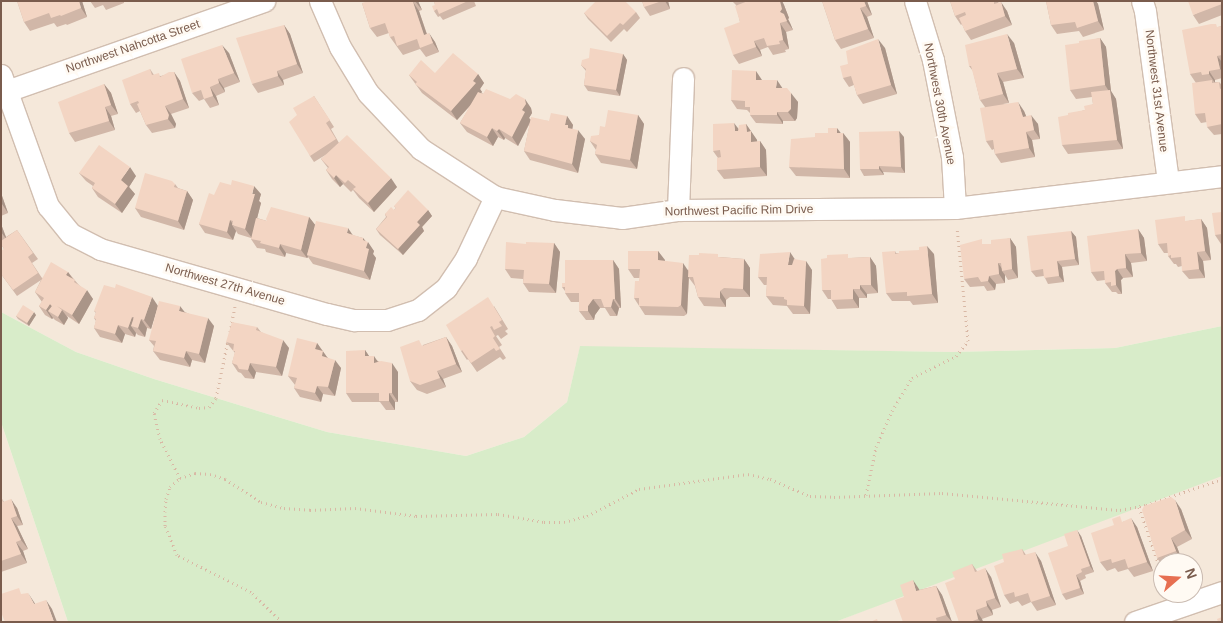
<!DOCTYPE html>
<html>
<head>
<meta charset="utf-8">
<style>
  body { margin:0 }
  #map { position:relative; width:1223px; height:623px; overflow:hidden; background:#fdf6ec; font-family:Helvetica,sans-serif }
  div>[style] { position:absolute }
  [style*='--x'] { left:calc(var(--x)*1px); top:calc(var(--y)*1px); width:calc(var(--w)*1px); rotate:calc(var(--a)*1deg) }
  .residential>* { inset:0; background:#f5e8da }
  .green>* { inset:0; background:#d8ecc9 }
  .path>* { height:3px; margin-top:-1.5px; transform-origin:0; background:repeating-linear-gradient(90deg,#d9b8a5 0 1px,transparent 0 5px) }
  .roads { filter:drop-shadow(1px 0 #d1beb0) drop-shadow(-1px 0 #d1beb0) drop-shadow(0 1px #d1beb0) drop-shadow(0 -1px #d1beb0) }
  .minor>* { height:21px; margin:-10.5px; padding:0 10.5px; transform-origin:10.5px; border-radius:10.5px; background:#fff }
  .wall>* { inset:0; background:#d1b7a8 }
  .shaded-wall>* { inset:0; background:#aa9588 }
  .building>* { inset:0; background:#f3d5c3; transform-origin:0 0 }
  span { translate:-50% -50%; white-space:nowrap; text-align:center; line-height:1.15; -webkit-text-stroke:5px #fffaf3; paint-order:stroke }
  .street-label { font-size:12px; color:#7a5c4d }
  .frame { position:absolute; inset:0; border:2px solid #7a5c4d; pointer-events:none }
  .north { position:absolute; left:1153px; top:553px; width:50px; height:50px; box-sizing:border-box; background:#fffaf3; border:1px solid #cabbb1; border-radius:50%; rotate:71deg; font-size:14px; font-weight:700; line-height:20px; text-align:center; color:#7a5c4d }
  .north::after { content:''; display:block; margin:auto; width:18px; height:22px; background:#e76f51; clip-path:polygon(50% 0,100% 100%,50% 72%,0 100%) }
</style>
</head>
<body>
<div id="map">
  <div class="residential">
    <div style="clip-path:polygon(1px 1px,1222px 1px,1222px 326px,1115px 348px,952px 352px,580px 347px,567px 402px,524px 437px,466px 456px,327px 432px,154px 379px,76px 352px,1px 312px)"></div>
    <div style="clip-path:polygon(1px 422px,68px 622px,1px 622px)"></div>
    <div style="clip-path:polygon(evenodd,1222px 471px,1222px 622px,835px 622px,1222px 471px,1163px 563px,1193px 563px,1193px 593px,1163px 593px,1163px 563px)"></div>
  </div>
  <div class="green">
    <div style="clip-path:polygon(1px 312px,76px 352px,154px 379px,327px 432px,466px 456px,524px 437px,567px 402px,580px 346px,952px 352px,1115px 348px,1222px 326px,1222px 476px,835px 622px,68px 622px,1px 422px)"></div>
  </div>
  <div class="path">
    <div style="--x:230;--y:332;--w:26;--a:-79"></div>
    <div style="--x:180;--y:478;--w:44;--a:-117.1"></div>
    <div style="--x:160;--y:439;--w:27;--a:-103"></div>
    <div style="--x:154;--y:413;--w:15;--a:-58"></div>
    <div style="--x:162;--y:400;--w:38;--a:12"></div>
    <div style="--x:199;--y:408;--w:10;--a:-6"></div>
    <div style="--x:209;--y:407;--w:11;--a:-52"></div>
    <div style="--x:216;--y:398;--w:59;--a:-78.3"></div>
    <div style="--x:866;--y:495;--w:49;--a:-78.2"></div>
    <div style="--x:876;--y:447;--w:39;--a:-66"></div>
    <div style="--x:892;--y:411;--w:39;--a:-59"></div>
    <div style="--x:912;--y:378;--w:49;--a:-26.6"></div>
    <div style="--x:956;--y:356;--w:19;--a:-51"></div>
    <div style="--x:968;--y:341;--w:115;--a:-95.5"></div>
    <div style="--x:1139;--y:507;--w:74;--a:71.1"></div>
    <div style="--x:282;--y:622;--w:43;--a:-135.9"></div>
    <div style="--x:251;--y:592;--w:83;--a:-153.4"></div>
    <div style="--x:177;--y:555;--w:31;--a:-112"></div>
    <div style="--x:165;--y:526;--w:14;--a:-90"></div>
    <div style="--x:165;--y:512;--w:13;--a:-86"></div>
    <div style="--x:166;--y:499;--w:13;--a:-72"></div>
    <div style="--x:170;--y:487;--w:13;--a:-42"></div>
    <div style="--x:180;--y:478;--w:16;--a:-18"></div>
    <div style="--x:195;--y:473;--w:15;--a:4"></div>
    <div style="--x:210;--y:474;--w:16;--a:18"></div>
    <div style="--x:225;--y:479;--w:43;--a:32.6"></div>
    <div style="--x:261;--y:502;--w:24;--a:15"></div>
    <div style="--x:284;--y:508;--w:26;--a:4"></div>
    <div style="--x:310;--y:510;--w:45;--a:-2.5"></div>
    <div style="--x:355;--y:508;--w:62;--a:7.5"></div>
    <div style="--x:416;--y:516;--w:82;--a:-1.4"></div>
    <div style="--x:498;--y:514;--w:47;--a:9.9"></div>
    <div style="--x:544;--y:522;--w:20;--a:0"></div>
    <div style="--x:564;--y:522;--w:24;--a:-15"></div>
    <div style="--x:587;--y:516;--w:59;--a:-27.4"></div>
    <div style="--x:639;--y:489;--w:110;--a:-7.8"></div>
    <div style="--x:748;--y:474;--w:23;--a:13"></div>
    <div style="--x:770;--y:479;--w:43;--a:23"></div>
    <div style="--x:810;--y:496;--w:24;--a:2"></div>
    <div style="--x:834;--y:497;--w:108;--a:-2.1"></div>
    <div style="--x:942;--y:493;--w:179;--a:5.5"></div>
    <div style="--x:1120;--y:510;--w:26;--a:-11"></div>
    <div style="--x:1146;--y:505;--w:80;--a:-18.9"></div>
  </div>
  <div class="roads">
    <div class="minor">
      <div style="--x:320;--y:1;--w:50;--a:66.5"></div>
      <div style="--x:340;--y:47;--w:54;--a:58.7"></div>
      <div style="--x:368;--y:93;--w:77;--a:46.6"></div>
      <div style="--x:421;--y:149;--w:88;--a:33"></div>
      <div style="--x:495;--y:197;--w:61;--a:12.2"></div>
      <div style="--x:555;--y:210;--w:67;--a:6.8"></div>
      <div style="--x:622;--y:218;--w:57;--a:-8.1"></div>
      <div style="--x:678;--y:210;--w:277;--a:-0.4"></div>
      <div style="--x:955;--y:208;--w:269;--a:-6.8"></div>
      <div style="--x:915;--y:1;--w:62;--a:73"></div>
      <div style="--x:933;--y:60;--w:99;--a:78.9"></div>
      <div style="--x:952;--y:157;--w:51;--a:86.6"></div>
      <div style="--x:1142;--y:1;--w:10;--a:73"></div>
      <div style="--x:1145;--y:11;--w:172;--a:82.3"></div>
      <div style="--x:1;--y:75;--w:139;--a:70.3"></div>
      <div style="--x:48;--y:206;--w:36;--a:51"></div>
      <div style="--x:71;--y:234;--w:33;--a:27"></div>
      <div style="--x:100;--y:249;--w:236;--a:16"></div>
      <div style="--x:327;--y:314;--w:28;--a:13"></div>
      <div style="--x:354;--y:320;--w:33;--a:0"></div>
      <div style="--x:387;--y:320;--w:33;--a:-18"></div>
      <div style="--x:418;--y:310;--w:36;--a:-38"></div>
      <div style="--x:446;--y:288;--w:36;--a:-56"></div>
      <div style="--x:466;--y:258;--w:68;--a:-64.6"></div>
      <div style="--x:1;--y:93;--w:279;--a:-19.3"></div>
      <div style="--x:678;--y:210;--w:132;--a:-87.8"></div>
      <div style="--x:1135;--y:622;--w:92;--a:-19"></div>
    </div>
  </div>
  <div class="wall">
    <div style="clip-path:polygon(17px 1px,82px 1px,87px 17px,67px 25px,66px 24px,57px 27px,54px 23px,30px 31px,24px 22px)"></div>
    <div style="clip-path:polygon(90px 1px,124px 1px,124px 3px,106px 10px,103px 5px,95px 8px)"></div>
    <div style="clip-path:polygon(418px 1px,422px 10px,419px 11px,427px 34px,435px 42px,439px 52px,426px 57px,420px 49px,403px 55px,390px 37px,389px 33px,377px 37px,370px 28px,362px 3px)"></div>
    <div style="clip-path:polygon(434px 1px,474px 1px,476px 6px,443px 20px,440px 16px,438px 17px,434px 11px,435px 5px)"></div>
    <div style="clip-path:polygon(642px 1px,668px 1px,670px 9px,650px 16px,644px 7px)"></div>
    <div style="clip-path:polygon(732px 1px,782px 1px,784px 5px,789px 18px,788px 19px,790px 23px,793px 30px,786px 32px,789px 49px,785px 50px,786px 52px,773px 55px,768px 47px,760px 50px,762px 56px,739px 64px,733px 55px,740px 22px,736px 5px)"></div>
    <div style="clip-path:polygon(822px 1px,867px 1px,872px 15px,867px 17px,874px 38px,841px 49px,835px 40px)"></div>
    <div style="clip-path:polygon(950px 1px,997px 1px,1007px 11px,1012px 25px,971px 40px,965px 31px,962px 24px,961px 25px,955px 16px)"></div>
    <div style="clip-path:polygon(1046px 1px,1096px 1px,1098px 4px,1104px 30px,1083px 37px,1079px 31px,1057px 34px,1051px 25px)"></div>
    <div style="clip-path:polygon(1222px 1px,1222px 15px,1199px 24px,1193px 15px)"></div>
    <div style="clip-path:polygon(636px 12px,640px 18px,627px 32px,624px 29px,611px 42px,588px 19px,584px 13px)"></div>
    <div style="clip-path:polygon(284px 25px,290px 34px,303px 73px,283px 80px,284px 85px,258px 93px,252px 84px)"></div>
    <div style="clip-path:polygon(1222px 26px,1222px 78px,1215px 80px,1215px 82px,1219px 82px,1222px 85px,1222px 134px,1214px 135px,1207px 127px,1207px 122px,1201px 123px,1195px 114px,1196px 83px,1190px 74px,1218px 27px)"></div>
    <div style="clip-path:polygon(1100px 38px,1106px 47px,1111px 91px,1116px 99px,1123px 149px,1068px 154px,1062px 145px,1068px 115px,1085px 110px,1093px 104px,1092px 97px,1076px 99px,1070px 90px,1079px 43px)"></div>
    <div style="clip-path:polygon(1014px 43px,1024px 78px,1003px 82px,1009px 103px,1003px 104px,1024px 111px,1026px 116px,1038px 124px,1040px 139px,1032px 140px,1035px 157px,1001px 163px,995px 154px,994px 149px,992px 150px,986px 141px,985px 107px,980px 100px,973px 71px,969px 66px)"></div>
    <div style="clip-path:polygon(885px 48px,897px 94px,863px 104px,857px 95px,854px 85px,849px 87px,843px 78px,848px 64px)"></div>
    <div style="clip-path:polygon(229px 53px,240px 82px,224px 88px,225px 92px,216px 96px,219px 105px,210px 108px,204px 99px,199px 101px,192px 93px)"></div>
    <div style="clip-path:polygon(623px 54px,627px 60px,620px 96px,588px 91px,584px 85px,586px 71px,581px 65px)"></div>
    <div style="clip-path:polygon(150px 69px,154px 75px,161px 76px,174px 72px,180px 81px,189px 108px,171px 114px,176px 124px,175px 128px,152px 133px,146px 125px,140px 111px,136px 113px,130px 104px)"></div>
    <div style="clip-path:polygon(435px 73px,478px 74px,484px 83px,480px 89px,482px 92px,481px 93px,531px 108px,532px 113px,529px 118px,531px 120px,549px 121px,567px 116px,573px 125px,572px 129px,585px 139px,578px 173px,530px 160px,524px 151px,530px 123px,518px 146px,505px 138px,504px 140px,498px 137px,493px 146px,467px 132px,460px 123px,471px 105px,457px 120px,422px 93px,409px 75px)"></div>
    <div style="clip-path:polygon(762px 80px,782px 88px,798px 102px,797px 118px,795px 121px,783px 121px,783px 124px,756px 123px,750px 115px,750px 113px,747px 110px,737px 109px,731px 100px)"></div>
    <div style="clip-path:polygon(104px 84px,111px 93px,118px 114px,111px 116px,115px 130px,75px 142px,69px 133px)"></div>
    <div style="clip-path:polygon(314px 96px,334px 127px,331px 129px,339px 143px,397px 187px,374px 212px,359px 198px,353px 190px,351px 192px,343px 184px,340px 187px,332px 179px,326px 170px,328px 168px,321px 159px,327px 154px,314px 162px,310px 156px,297px 115px)"></div>
    <div style="clip-path:polygon(638px 115px,644px 124px,637px 169px,601px 163px,595px 154px,596px 150px,590px 141px,599px 135px,605px 127px)"></div>
    <div style="clip-path:polygon(746px 124px,757px 140px,757px 142px,760px 141px,766px 150px,767px 176px,724px 179px,717px 170px,718px 158px,713px 151px,739px 129px)"></div>
    <div style="clip-path:polygon(843px 133px,850px 142px,850px 178px,796px 176px,789px 167px,815px 137px)"></div>
    <div style="clip-path:polygon(904px 137px,905px 173px,883px 172px,884px 175px,864px 176px,860px 169px)"></div>
    <div style="clip-path:polygon(79px 173px,136px 176px,129px 187px,135px 194px,122px 213px,98px 197px,92px 188px,93px 186px,86px 181px)"></div>
    <div style="clip-path:polygon(175px 184px,178px 188px,187px 191px,193px 200px,184px 230px,141px 217px,135px 208px)"></div>
    <div style="clip-path:polygon(1px 193px,8px 213px,1px 216px)"></div>
    <div style="clip-path:polygon(261px 194px,259px 201px,261px 203px,257px 218px,267px 221px,309px 217px,315px 225px,363px 238px,374px 251px,373px 254px,376px 258px,370px 280px,313px 264px,308px 257px,307px 258px,286px 253px,285px 257px,266px 252px,265px 249px,257px 248px,251px 239px,251px 238px,238px 234px,236px 231px,233px 240px,205px 233px,199px 224px,214px 195px)"></div>
    <div style="clip-path:polygon(394px 206px,428px 210px,432px 216px,422px 227px,424px 231px,403px 255px,380px 235px,376px 229px,386px 217px,385px 214px,394px 210px,396px 208px)"></div>
    <div style="clip-path:polygon(1222px 212px,1222px 244px,1221px 244px,1215px 235px)"></div>
    <div style="clip-path:polygon(1201px 219px,1207px 228px,1211px 260px,1203px 261px,1205px 278px,1189px 279px,1182px 271px,1182px 266px,1178px 267px,1176px 264px,1174px 264px,1168px 256px,1168px 253px,1164px 253px,1158px 244px,1188px 221px)"></div>
    <div style="clip-path:polygon(1px 224px,6px 237px,17px 230px,38px 259px,32px 263px,42px 278px,68px 272px,78px 284px,93px 299px,79px 324px,67px 316px,68px 318px,64px 325px,55px 320px,53px 318px,52px 319px,45px 315px,39px 306px,42px 302px,35px 292px,41px 280px,17px 296px,1px 274px,4px 249px,1px 244px)"></div>
    <div style="clip-path:polygon(1138px 229px,1144px 238px,1147px 261px,1131px 263px,1133px 277px,1123px 278px,1121px 280px,1122px 294px,1118px 294px,1116px 292px,1112px 292px,1105px 283px,1105px 280px,1097px 281px,1091px 272px)"></div>
    <div style="clip-path:polygon(1071px 231px,1076px 237px,1079px 265px,1062px 267px,1064px 282px,1048px 284px,1044px 276px,1036px 277px,1031px 271px)"></div>
    <div style="clip-path:polygon(1010px 238px,1016px 247px,1018px 278px,1008px 280px,1005px 275px,1005px 283px,996px 284px,995px 290px,987px 291px,984px 286px,970px 287px,964px 279px,985px 244px,991px 244px)"></div>
    <div style="clip-path:polygon(554px 243px,560px 252px,556px 293px,529px 292px,523px 283px,523px 279px,511px 278px,505px 269px)"></div>
    <div style="clip-path:polygon(658px 251px,665px 261px,688px 270px,720px 257px,744px 259px,750px 268px,750px 297px,730px 297px,726px 300px,726px 307px,704px 306px,698px 297px,695px 286px,689px 278px,687px 314px,684px 316px,645px 315px,634px 298px,639px 281px,640px 278px,634px 278px,628px 269px)"></div>
    <div style="clip-path:polygon(895px 251px,896px 253px,934px 254px,938px 303px,913px 305px,910px 301px,892px 301px,886px 293px)"></div>
    <div style="clip-path:polygon(870px 257px,876px 266px,878px 293px,867px 294px,867px 298px,859px 298px,859px 308px,837px 309px,831px 299px,828px 299px,822px 290px,851px 258px)"></div>
    <div style="clip-path:polygon(794px 259px,812px 270px,810px 314px,793px 314px,787px 306px,773px 305px,766px 296px,767px 285px,764px 285px,758px 277px)"></div>
    <div style="clip-path:polygon(613px 260px,619px 269px,621px 308px,619px 308px,617px 316px,610px 316px,605px 308px,600px 308px,595px 315px,594px 320px,586px 320px,579px 311px,579px 302px,571px 302px,565px 293px,565px 291px,562px 287px,565px 283px)"></div>
    <div style="clip-path:polygon(158px 306px,151px 329px,147px 328px,145px 337px,138px 335px,136px 333px,135px 337px,125px 334px,122px 343px,100px 337px,94px 328px,96px 321px,94px 318px,96px 313px,94px 311px)"></div>
    <div style="clip-path:polygon(494px 306px,508px 329px,505px 331px,508px 334px,501px 339px,498px 335px,496px 336px,502px 345px,499px 347px,506px 358px,503px 360px,500px 357px,477px 372px,468px 359px,467px 360px,461px 351px)"></div>
    <div style="clip-path:polygon(185px 312px,214px 326px,205px 363px,192px 360px,190px 367px,160px 360px,153px 351px,154px 346px,149px 340px)"></div>
    <div style="clip-path:polygon(36px 315px,29px 326px,18px 319px,16px 316px)"></div>
    <div style="clip-path:polygon(257px 327px,261px 332px,289px 348px,282px 376px,256px 372px,254px 379px,245px 378px,241px 373px,238px 372px,232px 363px,235px 353px,226px 342px)"></div>
    <div style="clip-path:polygon(446px 337px,452px 346px,462px 372px,443px 379px,446px 387px,427px 394px,417px 390px,410px 381px,423px 345px)"></div>
    <div style="clip-path:polygon(317px 343px,327px 357px,341px 368px,335px 396px,323px 394px,321px 402px,300px 397px,294px 388px,295px 385px,288px 376px)"></div>
    <div style="clip-path:polygon(365px 350px,369px 356px,398px 372px,398px 402px,395px 402px,395px 410px,386px 410px,380px 402px,352px 402px,346px 393px)"></div>
    <div style="clip-path:polygon(2px 499px,4px 502px,17px 508px,23px 525px,17px 526px,28px 549px,23px 551px,27px 563px,1px 572px,1px 500px)"></div>
    <div style="clip-path:polygon(1181px 509px,1192px 539px,1177px 547px,1182px 560px,1173px 563px,1163px 563px,1163px 566px,1157px 558px)"></div>
    <div style="clip-path:polygon(1124px 521px,1137px 527px,1153px 571px,1134px 577px,1128px 569px,1118px 572px,1115px 568px,1107px 571px,1100px 562px)"></div>
    <div style="clip-path:polygon(1081px 536px,1094px 572px,1085px 575px,1086px 578px,1080px 581px,1084px 594px,1066px 600px,1062px 594px,1068px 546px)"></div>
    <div style="clip-path:polygon(1022px 549px,1026px 555px,1041px 561px,1056px 605px,1037px 611px,1031px 602px,1022px 606px,1018px 601px,1010px 604px,1004px 595px,1004px 562px)"></div>
    <div style="clip-path:polygon(972px 564px,977px 571px,991px 577px,1001px 607px,992px 610px,993px 615px,982px 619px,983px 622px,959px 622px,955px 579px)"></div>
    <div style="clip-path:polygon(936px 586px,942px 595px,952px 622px,903px 622px,904px 597px,919px 590px)"></div>
  </div>
  <div class="shaded-wall">
    <div style="clip-path:polygon(79px 1px,82px 1px,87px 17px,81px 8px)"></div>
    <div style="clip-path:polygon(415px 1px,418px 1px,422px 10px)"></div>
    <div style="clip-path:polygon(665px 1px,668px 1px,670px 9px)"></div>
    <div style="clip-path:polygon(780px 1px,782px 1px,784px 5px,789px 18px,788px 19px,790px 23px,793px 30px,780px 12px)"></div>
    <div style="clip-path:polygon(864px 1px,867px 1px,872px 15px,866px 6px)"></div>
    <div style="clip-path:polygon(1093px 1px,1096px 1px,1098px 4px,1104px 30px,1098px 21px)"></div>
    <div style="clip-path:polygon(413px 2px,419px 11px,430px 44px,424px 35px)"></div>
    <div style="clip-path:polygon(1001px 2px,1007px 11px,1012px 25px,1005px 16px)"></div>
    <div style="clip-path:polygon(860px 8px,867px 17px,874px 38px,868px 29px)"></div>
    <div style="clip-path:polygon(780px 23px,786px 32px,789px 49px,783px 40px)"></div>
    <div style="clip-path:polygon(284px 25px,290px 34px,303px 73px,297px 64px)"></div>
    <div style="clip-path:polygon(429px 33px,435px 42px,439px 52px,433px 43px)"></div>
    <div style="clip-path:polygon(1007px 34px,1014px 43px,1024px 78px,1017px 69px)"></div>
    <div style="clip-path:polygon(1100px 38px,1106px 47px,1111px 91px,1116px 99px,1123px 149px,1117px 140px,1110px 93px,1105px 85px)"></div>
    <div style="clip-path:polygon(878px 39px,885px 48px,897px 94px,891px 85px)"></div>
    <div style="clip-path:polygon(754px 41px,760px 50px,762px 56px,756px 47px)"></div>
    <div style="clip-path:polygon(222px 45px,229px 53px,240px 82px,234px 73px)"></div>
    <div style="clip-path:polygon(623px 54px,627px 60px,620px 96px,616px 90px)"></div>
    <div style="clip-path:polygon(1217px 56px,1222px 62px,1222px 71px,1220px 69px)"></div>
    <div style="clip-path:polygon(277px 71px,283px 80px,284px 85px,278px 76px)"></div>
    <div style="clip-path:polygon(756px 71px,762px 80px,756px 80px)"></div>
    <div style="clip-path:polygon(1209px 71px,1215px 80px,1215px 83px,1209px 74px)"></div>
    <div style="clip-path:polygon(174px 72px,180px 81px,189px 108px,183px 99px)"></div>
    <div style="clip-path:polygon(997px 73px,1003px 82px,1009px 103px,1003px 94px)"></div>
    <div style="clip-path:polygon(478px 74px,484px 83px,480px 89px,482px 92px,457px 120px,451px 111px)"></div>
    <div style="clip-path:polygon(218px 79px,224px 88px,225px 92px,219px 83px)"></div>
    <div style="clip-path:polygon(777px 80px,783px 89px,776px 88px)"></div>
    <div style="clip-path:polygon(104px 84px,111px 93px,118px 114px,111px 105px)"></div>
    <div style="clip-path:polygon(210px 87px,216px 96px,219px 105px,213px 96px)"></div>
    <div style="clip-path:polygon(791px 93px,798px 102px,797px 118px,795px 121px,788px 112px)"></div>
    <div style="clip-path:polygon(525px 99px,531px 108px,532px 113px,529px 118px,531px 120px,518px 146px,512px 137px,522px 110px)"></div>
    <div style="clip-path:polygon(1018px 102px,1024px 111px,1030px 126px,1023px 117px)"></div>
    <div style="clip-path:polygon(165px 106px,171px 114px,176px 124px,175px 128px,168px 119px)"></div>
    <div style="clip-path:polygon(105px 107px,111px 116px,115px 130px,109px 121px)"></div>
    <div style="clip-path:polygon(777px 112px,783px 121px,783px 124px,777px 115px)"></div>
    <div style="clip-path:polygon(638px 115px,644px 124px,637px 169px,630px 160px)"></div>
    <div style="clip-path:polygon(1031px 115px,1038px 124px,1040px 139px,1034px 130px)"></div>
    <div style="clip-path:polygon(567px 116px,573px 125px,572px 131px,575px 134px,565px 125px)"></div>
    <div style="clip-path:polygon(734px 123px,741px 132px,735px 131px)"></div>
    <div style="clip-path:polygon(746px 124px,757px 140px,758px 150px,751px 142px,747px 132px)"></div>
    <div style="clip-path:polygon(492px 128px,498px 137px,493px 146px,487px 137px)"></div>
    <div style="clip-path:polygon(837px 128px,843px 136px,837px 133px)"></div>
    <div style="clip-path:polygon(499px 129px,505px 138px,504px 140px,497px 131px)"></div>
    <div style="clip-path:polygon(578px 130px,585px 139px,578px 173px,572px 164px)"></div>
    <div style="clip-path:polygon(899px 131px,904px 137px,905px 173px,901px 167px)"></div>
    <div style="clip-path:polygon(1026px 132px,1032px 140px,1035px 157px,1029px 148px)"></div>
    <div style="clip-path:polygon(843px 133px,850px 142px,850px 178px,844px 169px)"></div>
    <div style="clip-path:polygon(760px 141px,766px 150px,767px 176px,760px 167px)"></div>
    <div style="clip-path:polygon(879px 166px,883px 172px,884px 175px,879px 169px)"></div>
    <div style="clip-path:polygon(130px 167px,136px 176px,129px 187px,135px 194px,122px 213px,115px 204px,121px 180px)"></div>
    <div style="clip-path:polygon(336px 175px,343px 184px,340px 187px,334px 178px)"></div>
    <div style="clip-path:polygon(391px 178px,397px 187px,374px 212px,368px 203px)"></div>
    <div style="clip-path:polygon(254px 186px,261px 194px,259px 201px,261px 203px,252px 238px,245px 229px)"></div>
    <div style="clip-path:polygon(187px 191px,193px 200px,184px 230px,178px 221px)"></div>
    <div style="clip-path:polygon(1px 193px,8px 213px,2px 204px,1px 202px)"></div>
    <div style="clip-path:polygon(428px 210px,432px 216px,422px 227px,424px 231px,403px 255px,398px 249px,417px 222px)"></div>
    <div style="clip-path:polygon(309px 217px,316px 226px,307px 255px,308px 257px,307px 258px,301px 250px)"></div>
    <div style="clip-path:polygon(1201px 219px,1207px 228px,1211px 260px,1205px 251px)"></div>
    <div style="clip-path:polygon(230px 220px,234px 226px,232px 225px,236px 231px,233px 240px,227px 232px)"></div>
    <div style="clip-path:polygon(1px 224px,7px 240px,1px 232px)"></div>
    <div style="clip-path:polygon(348px 228px,354px 237px,347px 233px)"></div>
    <div style="clip-path:polygon(1138px 229px,1144px 238px,1147px 261px,1141px 253px)"></div>
    <div style="clip-path:polygon(1071px 231px,1076px 237px,1079px 265px,1075px 259px)"></div>
    <div style="clip-path:polygon(363px 238px,367px 243px,368px 242px,374px 251px,373px 254px,376px 258px,370px 280px,364px 271px,363px 240px)"></div>
    <div style="clip-path:polygon(1010px 238px,1016px 247px,1018px 278px,1012px 269px)"></div>
    <div style="clip-path:polygon(554px 243px,560px 252px,556px 293px,549px 284px)"></div>
    <div style="clip-path:polygon(280px 244px,286px 253px,285px 257px,279px 248px)"></div>
    <div style="clip-path:polygon(927px 246px,934px 254px,938px 303px,932px 294px)"></div>
    <div style="clip-path:polygon(658px 251px,665px 260px,664px 269px,658px 260px)"></div>
    <div style="clip-path:polygon(790px 252px,796px 261px,794px 274px,788px 265px)"></div>
    <div style="clip-path:polygon(1197px 252px,1203px 261px,1205px 278px,1199px 269px)"></div>
    <div style="clip-path:polygon(1125px 254px,1131px 263px,1133px 277px,1126px 268px)"></div>
    <div style="clip-path:polygon(870px 257px,876px 266px,878px 293px,871px 285px)"></div>
    <div style="clip-path:polygon(744px 259px,750px 268px,750px 297px,743px 289px)"></div>
    <div style="clip-path:polygon(613px 260px,619px 269px,621px 308px,615px 299px)"></div>
    <div style="clip-path:polygon(806px 261px,812px 270px,810px 314px,804px 306px)"></div>
    <div style="clip-path:polygon(1057px 261px,1062px 267px,1064px 282px,1059px 276px)"></div>
    <div style="clip-path:polygon(683px 263px,689px 272px,687px 314px,681px 305px)"></div>
    <div style="clip-path:polygon(998px 263px,1003px 270px,1002px 271px,1005px 275px,1005px 283px,999px 274px)"></div>
    <div style="clip-path:polygon(1117px 269px,1123px 278px,1121px 280px,1122px 294px,1116px 285px,1115px 271px)"></div>
    <div style="clip-path:polygon(68px 272px,74px 281px,66px 275px)"></div>
    <div style="clip-path:polygon(989px 276px,996px 284px,995px 290px,988px 281px)"></div>
    <div style="clip-path:polygon(860px 285px,867px 294px,867px 298px,860px 289px)"></div>
    <div style="clip-path:polygon(853px 289px,859px 298px,859px 308px,853px 299px)"></div>
    <div style="clip-path:polygon(87px 290px,93px 299px,79px 324px,72px 315px)"></div>
    <div style="clip-path:polygon(720px 291px,726px 300px,726px 307px,720px 298px)"></div>
    <div style="clip-path:polygon(152px 297px,158px 306px,151px 329px,144px 320px)"></div>
    <div style="clip-path:polygon(593px 299px,600px 308px,595px 315px,594px 320px,588px 311px,588px 306px)"></div>
    <div style="clip-path:polygon(613px 299px,619px 308px,617px 316px,611px 307px)"></div>
    <div style="clip-path:polygon(50px 304px,56px 313px,48px 311px,53px 318px,52px 319px,46px 310px)"></div>
    <div style="clip-path:polygon(180px 306px,187px 315px,179px 311px)"></div>
    <div style="clip-path:polygon(62px 310px,68px 318px,64px 325px,58px 317px)"></div>
    <div style="clip-path:polygon(34px 312px,36px 315px,29px 326px,27px 323px)"></div>
    <div style="clip-path:polygon(132px 317px,138px 325px,131px 326px,136px 333px,135px 337px,128px 328px)"></div>
    <div style="clip-path:polygon(208px 318px,214px 326px,205px 363px,199px 354px)"></div>
    <div style="clip-path:polygon(141px 319px,147px 328px,145px 337px,138px 328px)"></div>
    <div style="clip-path:polygon(118px 325px,125px 334px,122px 343px,115px 334px)"></div>
    <div style="clip-path:polygon(446px 337px,452px 346px,462px 372px,456px 364px)"></div>
    <div style="clip-path:polygon(283px 340px,289px 348px,282px 376px,276px 367px)"></div>
    <div style="clip-path:polygon(317px 343px,329px 360px,328px 365px,315px 349px)"></div>
    <div style="clip-path:polygon(365px 350px,371px 359px,365px 356px)"></div>
    <div style="clip-path:polygon(186px 351px,192px 360px,190px 367px,184px 358px)"></div>
    <div style="clip-path:polygon(374px 356px,380px 365px,374px 363px)"></div>
    <div style="clip-path:polygon(335px 360px,341px 368px,335px 396px,328px 387px)"></div>
    <div style="clip-path:polygon(250px 363px,256px 372px,254px 379px,248px 370px)"></div>
    <div style="clip-path:polygon(392px 363px,398px 372px,398px 402px,392px 393px)"></div>
    <div style="clip-path:polygon(437px 371px,443px 379px,446px 387px,440px 378px)"></div>
    <div style="clip-path:polygon(317px 386px,323px 394px,321px 402px,315px 393px)"></div>
    <div style="clip-path:polygon(389px 393px,395px 402px,395px 410px,389px 401px)"></div>
    <div style="clip-path:polygon(11px 499px,17px 508px,23px 525px,17px 516px)"></div>
    <div style="clip-path:polygon(1175px 500px,1181px 509px,1192px 539px,1185px 530px)"></div>
    <div style="clip-path:polygon(11px 518px,17px 526px,28px 549px,21px 540px)"></div>
    <div style="clip-path:polygon(1131px 518px,1137px 527px,1153px 571px,1147px 562px)"></div>
    <div style="clip-path:polygon(1077px 530px,1081px 536px,1094px 572px,1090px 566px)"></div>
    <div style="clip-path:polygon(1171px 538px,1177px 547px,1182px 560px,1176px 551px)"></div>
    <div style="clip-path:polygon(16px 542px,23px 551px,27px 563px,21px 554px)"></div>
    <div style="clip-path:polygon(1035px 552px,1041px 561px,1056px 605px,1050px 596px)"></div>
    <div style="clip-path:polygon(985px 568px,991px 577px,1001px 607px,995px 598px)"></div>
    <div style="clip-path:polygon(1076px 575px,1080px 581px,1084px 594px,1080px 588px)"></div>
    <div style="clip-path:polygon(913px 580px,919px 589px,923px 599px,916px 591px)"></div>
    <div style="clip-path:polygon(936px 586px,942px 595px,952px 622px,946px 615px)"></div>
    <div style="clip-path:polygon(28px 593px,34px 602px,40px 613px,34px 604px)"></div>
    <div style="clip-path:polygon(46px 600px,52px 609px,57px 622px,54px 622px)"></div>
    <div style="clip-path:polygon(986px 601px,992px 610px,993px 615px,987px 606px)"></div>
    <div style="clip-path:polygon(976px 610px,982px 619px,983px 622px,981px 622px,978px 619px)"></div>
  </div>
  <div class="building">
    <div style="clip-path:polygon(17px 1px,79px 1px,81px 8px,61px 16px,60px 15px,51px 18px,49px 13px,24px 22px)"></div>
    <div style="clip-path:polygon(368px 1px,415px 1px,413px 2px,424px 35px,429px 33px,433px 43px,420px 48px,417px 39px,397px 46px,394px 36px,390px 37px,385px 23px,370px 28px,362px 3px)"></div>
    <div style="clip-path:polygon(434px 1px,468px 1px,439px 14px,437px 9px,434px 11px,432px 6px,435px 5px)"></div>
    <div style="clip-path:polygon(596px 1px,625px 1px,636px 12px,623px 25px,620px 23px,607px 36px,584px 13px)"></div>
    <div style="clip-path:polygon(642px 1px,662px 1px,644px 7px)"></div>
    <div style="clip-path:polygon(748px 1px,780px 1px,782px 9px,780px 12px,784px 14px,787px 21px,780px 23px,783px 40px,779px 41px,780px 44px,767px 46px,764px 38px,754px 41px,756px 47px,733px 55px,724px 28px,740px 22px,735px 6px)"></div>
    <div style="clip-path:polygon(822px 1px,864px 1px,866px 6px,860px 8px,868px 29px,835px 40px)"></div>
    <div style="clip-path:polygon(950px 1px,994px 1px,994px 4px,1001px 2px,1005px 16px,965px 31px,959px 18px,966px 15px,965px 12px,955px 16px)"></div>
    <div style="clip-path:polygon(1046px 1px,1093px 1px,1098px 21px,1077px 28px,1075px 22px,1051px 25px)"></div>
    <div style="clip-path:polygon(1188px 1px,1222px 1px,1222px 4px,1193px 15px)"></div>
    <div style="clip-path:polygon(1211px 24px,1216px 24px,1217px 27px,1222px 26px,1222px 55px,1217px 56px,1220px 69px,1209px 71px,1209px 74px,1202px 75px,1201px 72px,1190px 74px,1182px 30px)"></div>
    <div style="clip-path:polygon(284px 25px,297px 64px,277px 71px,278px 76px,252px 84px,236px 38px)"></div>
    <div style="clip-path:polygon(1007px 34px,1017px 69px,997px 73px,1003px 94px,980px 100px,971px 66px,969px 66px,965px 45px)"></div>
    <div style="clip-path:polygon(1100px 38px,1105px 85px,1070px 90px,1065px 45px,1079px 43px,1079px 41px)"></div>
    <div style="clip-path:polygon(878px 39px,891px 85px,857px 95px,851px 76px,843px 78px,840px 66px,848px 64px,846px 51px)"></div>
    <div style="clip-path:polygon(222px 45px,234px 73px,218px 79px,219px 83px,210px 87px,213px 96px,204px 99px,201px 90px,192px 93px,181px 59px)"></div>
    <div style="clip-path:polygon(590px 48px,623px 54px,616px 90px,584px 85px,586px 69px,581px 65px,582px 60px,589px 58px)"></div>
    <div style="clip-path:polygon(453px 53px,478px 74px,473px 81px,476px 83px,451px 111px,415px 84px,417px 82px,409px 75px,421px 60px,435px 73px)"></div>
    <div style="clip-path:polygon(150px 69px,152px 75px,159px 73px,160px 77px,169px 72px,174px 72px,183px 99px,165px 106px,169px 115px,168px 119px,146px 125px,137px 104px,139px 103px,138px 101px,130px 104px,122px 80px)"></div>
    <div style="clip-path:polygon(732px 70px,756px 71px,756px 80px,777px 80px,776px 88px,787px 88px,791px 93px,791px 109px,788px 112px,777px 112px,777px 115px,750px 115px,750px 107px,745px 107px,745px 101px,731px 100px)"></div>
    <div style="clip-path:polygon(1212px 80px,1212px 83px,1219px 82px,1220px 89px,1222px 88px,1222px 124px,1207px 127px,1205px 113px,1195px 114px,1192px 83px)"></div>
    <div style="clip-path:polygon(104px 84px,111px 105px,105px 107px,109px 121px,69px 133px,58px 102px)"></div>
    <div style="clip-path:polygon(486px 89px,510px 99px,516px 94px,525px 99px,526px 104px,522px 110px,525px 112px,512px 137px,499px 129px,497px 131px,492px 128px,487px 137px,460px 123px,478px 92px,483px 94px)"></div>
    <div style="clip-path:polygon(1110px 90px,1117px 140px,1062px 145px,1058px 117px,1068px 115px,1068px 113px,1085px 110px,1084px 106px,1093px 104px,1091px 92px)"></div>
    <div style="clip-path:polygon(314px 96px,330px 120px,326px 123px,336px 139px,310px 156px,289px 122px,297px 115px,293px 108px)"></div>
    <div style="clip-path:polygon(1018px 102px,1023px 117px,1031px 115px,1034px 130px,1026px 132px,1029px 148px,995px 154px,993px 140px,986px 141px,980px 108px)"></div>
    <div style="clip-path:polygon(608px 110px,638px 115px,630px 160px,595px 154px,597px 145px,590px 141px,591px 136px,599px 135px,600px 126px,605px 127px)"></div>
    <div style="clip-path:polygon(551px 113px,567px 116px,565px 125px,568px 125px,568px 128px,578px 130px,572px 164px,524px 151px,531px 117px,549px 121px)"></div>
    <div style="clip-path:polygon(734px 123px,735px 131px,738px 131px,739px 125px,746px 124px,747px 132px,751px 131px,751px 142px,760px 141px,760px 167px,717px 170px,717px 158px,721px 157px,720px 150px,713px 151px,713px 124px)"></div>
    <div style="clip-path:polygon(828px 128px,837px 128px,837px 133px,843px 133px,844px 169px,789px 167px,791px 139px,815px 137px,815px 133px,828px 133px)"></div>
    <div style="clip-path:polygon(899px 131px,901px 167px,879px 166px,879px 169px,860px 169px,859px 132px)"></div>
    <div style="clip-path:polygon(347px 135px,391px 178px,368px 203px,353px 189px,356px 187px,348px 180px,345px 183px,336px 175px,334px 178px,326px 170px,329px 167px,321px 159px)"></div>
    <div style="clip-path:polygon(99px 145px,130px 167px,121px 180px,128px 186px,115px 204px,92px 188px,95px 183px,79px 173px)"></div>
    <div style="clip-path:polygon(145px 173px,172px 181px,175px 184px,174px 187px,187px 191px,178px 221px,135px 208px)"></div>
    <div style="clip-path:polygon(232px 180px,254px 186px,252px 194px,255px 194px,245px 229px,232px 225px,233px 221px,230px 220px,227px 232px,199px 224px,209px 193px,214px 195px,220px 182px,231px 185px)"></div>
    <div style="clip-path:polygon(408px 190px,428px 210px,417px 222px,420px 225px,398px 249px,376px 229px,387px 217px,385px 214px,391px 207px,394px 210px,396px 208px,394px 206px)"></div>
    <div style="clip-path:polygon(271px 207px,309px 217px,301px 250px,280px 244px,279px 248px,260px 243px,261px 241px,251px 239px,256px 218px,267px 221px,266px 219px)"></div>
    <div style="clip-path:polygon(1222px 212px,1222px 234px,1215px 235px,1212px 213px)"></div>
    <div style="clip-path:polygon(1185px 216px,1185px 221px,1201px 219px,1205px 251px,1197px 252px,1199px 269px,1182px 271px,1181px 257px,1171px 258px,1171px 255px,1168px 256px,1167px 243px,1158px 244px,1155px 220px)"></div>
    <div style="clip-path:polygon(316px 221px,348px 228px,347px 233px,363px 238px,363px 240px,368px 242px,366px 248px,369px 249px,364px 271px,307px 255px)"></div>
    <div style="clip-path:polygon(1138px 229px,1141px 253px,1125px 254px,1126px 268px,1117px 269px,1115px 271px,1116px 285px,1111px 286px,1111px 282px,1105px 283px,1104px 271px,1091px 272px,1087px 236px)"></div>
    <div style="clip-path:polygon(17px 230px,33px 253px,28px 257px,38px 273px,13px 290px,1px 274px,1px 251px,4px 249px,1px 244px,1px 241px)"></div>
    <div style="clip-path:polygon(1071px 231px,1075px 259px,1057px 261px,1059px 276px,1044px 278px,1043px 269px,1031px 271px,1027px 236px)"></div>
    <div style="clip-path:polygon(1010px 238px,1012px 269px,1002px 271px,1001px 263px,998px 263px,999px 274px,989px 276px,988px 281px,981px 282px,978px 277px,964px 279px,960px 245px,982px 239px,982px 244px,991px 244px,991px 240px)"></div>
    <div style="clip-path:polygon(506px 242px,526px 244px,526px 242px,554px 243px,549px 284px,523px 283px,524px 270px,505px 269px)"></div>
    <div style="clip-path:polygon(927px 246px,932px 294px,907px 296px,907px 292px,886px 293px,882px 252px,895px 251px,895px 254px,899px 253px,899px 251px,919px 250px,919px 247px)"></div>
    <div style="clip-path:polygon(628px 251px,658px 251px,658px 260px,683px 263px,681px 305px,678px 307px,639px 306px,639px 298px,634px 298px,635px 281px,639px 281px,640px 269px,628px 269px)"></div>
    <div style="clip-path:polygon(790px 252px,788px 265px,792px 265px,794px 259px,806px 261px,804px 306px,787px 305px,787px 300px,784px 299px,784px 297px,766px 296px,767px 277px,758px 277px,760px 254px)"></div>
    <div style="clip-path:polygon(699px 253px,718px 254px,718px 257px,744px 259px,743px 289px,724px 288px,720px 291px,720px 298px,698px 297px,693px 277px,688px 277px,689px 255px,699px 255px)"></div>
    <div style="clip-path:polygon(848px 254px,848px 258px,870px 257px,871px 285px,860px 285px,860px 289px,853px 289px,853px 299px,831px 300px,831px 290px,822px 290px,821px 259px,827px 258px,827px 255px)"></div>
    <div style="clip-path:polygon(565px 260px,613px 260px,615px 299px,613px 299px,611px 307px,604px 307px,601px 299px,593px 299px,588px 306px,588px 311px,579px 311px,579px 293px,565px 293px,565px 287px,562px 287px,562px 283px,565px 283px)"></div>
    <div style="clip-path:polygon(51px 262px,68px 272px,66px 275px,75px 280px,74px 282px,87px 290px,72px 315px,57px 306px,62px 310px,58px 317px,48px 311px,52px 306px,50px 304px,46px 310px,39px 306px,44px 298px,35px 292px)"></div>
    <div style="clip-path:polygon(116px 284px,152px 297px,144px 320px,141px 319px,138px 328px,131px 326px,134px 317px,132px 317px,128px 328px,118px 325px,115px 334px,94px 328px,96px 319px,94px 318px,96px 312px,94px 311px,104px 285px,115px 288px)"></div>
    <div style="clip-path:polygon(488px 297px,502px 320px,499px 322px,502px 326px,494px 330px,492px 326px,490px 327px,495px 336px,493px 338px,500px 349px,496px 351px,494px 348px,471px 363px,462px 350px,461px 351px,446px 325px)"></div>
    <div style="clip-path:polygon(159px 301px,180px 306px,179px 311px,208px 318px,199px 354px,186px 351px,184px 358px,153px 351px,156px 341px,149px 340px)"></div>
    <div style="left:23px;top:305px;width:13px;height:13px;rotate:32deg"></div>
    <div style="clip-path:polygon(232px 322px,257px 327px,256px 330px,283px 340px,276px 367px,250px 363px,248px 370px,239px 369px,237px 365px,232px 363px,235px 351px,233px 351px,234px 344px,226px 342px)"></div>
    <div style="clip-path:polygon(446px 337px,456px 364px,437px 371px,440px 378px,420px 385px,410px 381px,400px 347px,419px 340px,422px 346px)"></div>
    <div style="clip-path:polygon(297px 338px,317px 343px,315px 349px,323px 351px,322px 356px,335px 360px,328px 387px,317px 386px,315px 393px,294px 388px,297px 378px,288px 376px)"></div>
    <div style="clip-path:polygon(365px 350px,365px 356px,374px 356px,374px 363px,381px 361px,392px 363px,392px 393px,389px 393px,389px 401px,379px 401px,379px 393px,346px 393px,346px 351px)"></div>
    <div style="clip-path:polygon(1171px 497px,1175px 500px,1185px 530px,1171px 538px,1176px 551px,1157px 558px,1142px 510px,1144px 506px)"></div>
    <div style="clip-path:polygon(2px 499px,3px 502px,11px 499px,17px 516px,11px 518px,21px 540px,16px 542px,21px 554px,1px 561px,1px 500px)"></div>
    <div style="clip-path:polygon(1120px 516px,1122px 522px,1131px 518px,1147px 562px,1128px 568px,1125px 559px,1112px 563px,1111px 559px,1100px 562px,1091px 533px,1114px 525px,1112px 519px)"></div>
    <div style="clip-path:polygon(1077px 530px,1090px 566px,1081px 569px,1082px 572px,1076px 575px,1080px 588px,1062px 594px,1048px 553px,1068px 546px,1064px 534px)"></div>
    <div style="clip-path:polygon(1022px 549px,1024px 555px,1035px 552px,1050px 596px,1031px 602px,1028px 593px,1015px 597px,1014px 592px,1004px 595px,994px 566px,1004px 562px,1002px 554px)"></div>
    <div style="clip-path:polygon(972px 564px,975px 572px,985px 568px,995px 598px,986px 601px,987px 606px,976px 610px,978px 619px,970px 622px,959px 622px,945px 583px,955px 579px,952px 572px)"></div>
    <div style="clip-path:polygon(913px 580px,916px 591px,936px 586px,946px 615px,936px 618px,937px 622px,903px 622px,895px 600px,904px 597px,900px 585px)"></div>
    <div style="clip-path:polygon(19px 588px,21px 594px,28px 593px,34px 604px,46px 600px,54px 622px,5px 622px,1px 612px,1px 594px)"></div>
    <div style="clip-path:polygon(1222px 617px,1222px 622px,1218px 622px,1217px 619px)"></div>
    <div style="clip-path:polygon(877px 619px,878px 622px,870px 622px)"></div>
  </div>
  <div class="street-label">
    <span style="left:133px;top:47px;rotate:-19deg">Northwest Nahcotta Street</span>
    <span style="left:1156px;top:91px;rotate:83deg">Northwest 31st Avenue</span>
    <span style="left:939px;top:104px;rotate:79deg">Northwest 30th Avenue</span>
    <span style="left:739px;top:211px;rotate:-1deg">Northwest Pacific Rim Drive</span>
    <span style="left:225px;top:285px;rotate:16deg">Northwest 27th Avenue</span>
  </div>
  <div class="frame"></div>
  <div class="north">N</div>
</div>
</body>
</html>
